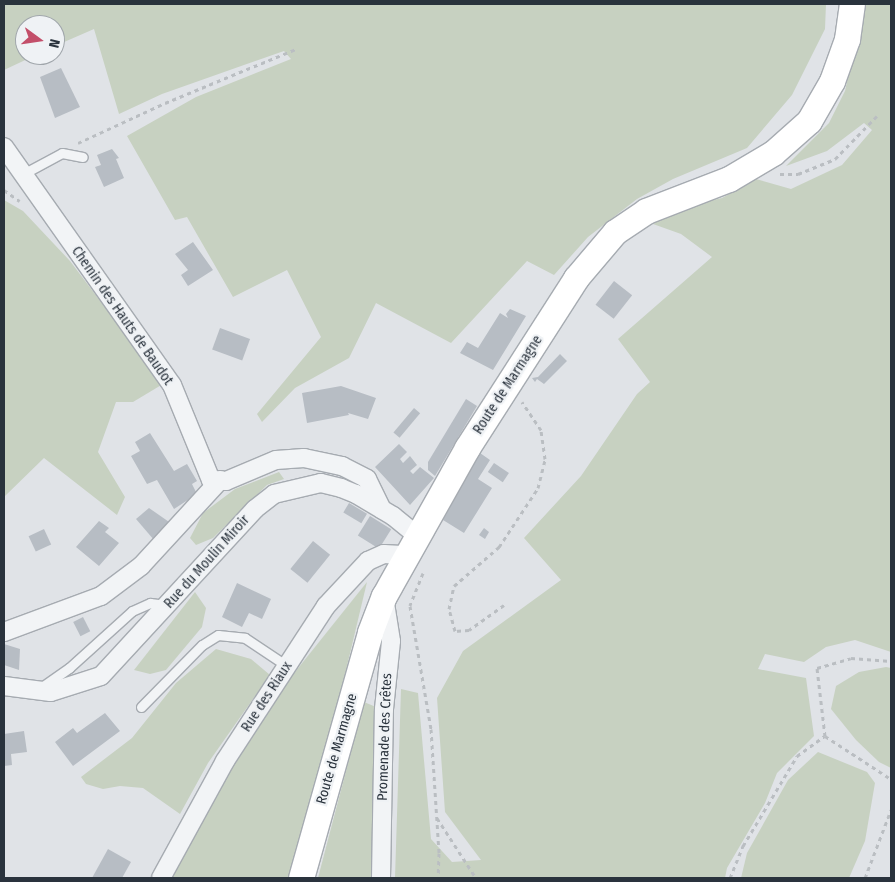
<!DOCTYPE html>
<html>
<head>
<meta charset="utf-8">
<style>
  body { margin:0 }
  #map { position:relative; width:895px; height:882px; overflow:hidden; background:#e0e3e7; font-family:"Fira Sans Condensed",sans-serif }
  div>[style] { position:absolute }
  [style*='--x'] { left:calc(var(--x)*1px); top:calc(var(--y)*1px); width:calc(var(--w)*1px); rotate:calc(var(--a)*1deg) }
  .green>* { inset:0; background:#c7d1c1 }
  .building>* { inset:0; background:#b7bdc4; transform-origin:0 0 }
  .path>* { height:3px; margin-top:-1.5px; transform-origin:0; background:repeating-linear-gradient(90deg,#babec2 0 4px,transparent 0 8px) }
  .roads { filter:drop-shadow(1px 0 #a6abb1) drop-shadow(-1px 0 #a6abb1) drop-shadow(0 1px #a6abb1) drop-shadow(0 -1px #a6abb1) }
  .lane>* { height:9px; margin:-4.5px; padding:0 4.5px; transform-origin:4.5px; border-radius:4.5px; background:#f2f4f6 }
  .street>* { height:18px; margin:-9px; padding:0 9px; transform-origin:9px; border-radius:9px; background:#f2f4f6 }
  .secondary>* { height:25px; margin:-12.5px; padding:0 12.5px; transform-origin:12.5px; border-radius:12.5px; background:#fff }
  span { translate:-50% -50%; white-space:nowrap; text-align:center; line-height:1.15; -webkit-text-stroke:4.5px #eff2f5; paint-order:stroke }
  .street-label { font-size:14px; color:#2a333d }
  .frame { position:absolute; inset:0; border:5px solid #2a333d; pointer-events:none }
  .north { position:absolute; left:15px; top:15px; width:50px; height:50px; box-sizing:border-box; background:#eff2f5; border:1px solid #a0a6ab; border-radius:50%; rotate:104deg; font-size:14px; font-weight:700; line-height:20px; text-align:center; color:#2a333d }
  .north::after { content:''; display:block; margin:auto; width:18px; height:22px; background:#c34f6a; clip-path:polygon(50% 0,100% 100%,50% 72%,0 100%) }
</style>
</head>
<body>
<div id="map">
  <div class="green">
    <div style="clip-path:polygon(4px 4px,826px 4px,825px 29px,792px 95px,747px 148px,673px 179px,637px 199px,588px 237px,554px 275px,527px 261px,451px 343px,376px 303px,349px 358px,295px 388px,262px 422px,257px 414px,321px 337px,287px 270px,233px 297px,187px 217px,175px 220px,127px 136px,196px 97px,291px 59px,284px 51px,162px 94px,119px 114px,94px 29px,55px 46px,55px 25px,25px 25px,25px 55px,36px 55px,4px 70px)"></div>
    <div style="clip-path:polygon(864px 4px,891px 4px,891px 652px,855px 640px,826px 647px,804px 662px,765px 654px,758px 669px,806px 678px,814px 736px,777px 773px,765px 803px,727px 868px,725px 878px,395px 878px,401px 689px,418px 693px,431px 839px,452px 862px,481px 860px,445px 812px,437px 698px,463px 651px,561px 580px,524px 538px,581px 476px,637px 394px,650px 382px,618px 339px,712px 257px,681px 234px,653px 224px,679px 208px,722px 198px,756px 179px,791px 189px,842px 165px,872px 130px,864px 123px,827px 151px,786px 166px,829px 123px,845px 91px)"></div>
    <div style="clip-path:polygon(4px 200px,23px 211px,70px 261px,163px 384px,133px 402px,116px 402px,98px 452px,125px 497px,117px 515px,44px 458px,4px 497px)"></div>
    <div style="clip-path:polygon(279px 472px,284px 479px,267px 485px,213px 538px,196px 545px,190px 538px,203px 513px,235px 489px)"></div>
    <div style="clip-path:polygon(367px 582px,337px 708px,289px 878px,170px 878px,224px 774px,295px 672px)"></div>
    <div style="clip-path:polygon(195px 592px,206px 608px,202px 627px,166px 670px,150px 674px,134px 670px)"></div>
    <div style="clip-path:polygon(216px 649px,251px 659px,270px 675px,208px 763px,180px 814px,143px 788px,120px 786px,103px 789px,86px 784px,81px 777px,132px 738px,176px 683px)"></div>
    <div style="clip-path:polygon(886px 667px,891px 668px,891px 768px,879px 762px,856px 740px,831px 709px,836px 686px,859px 672px)"></div>
    <div style="clip-path:polygon(364px 702px,376px 707px,372px 878px,318px 878px)"></div>
    <div style="clip-path:polygon(818px 752px,867px 772px,875px 783px,865px 841px,849px 878px,741px 878px,747px 853px,788px 780px)"></div>
  </div>
  <div class="building">
    <div style="clip-path:polygon(61px 68px,80px 107px,55px 118px,40px 77px)"></div>
    <div style="clip-path:polygon(112px 149px,119px 158px,116px 159px,124px 178px,104px 187px,95px 167px,101px 165px,97px 155px)"></div>
    <div style="clip-path:polygon(193px 242px,213px 270px,188px 286px,181px 275px,188px 270px,175px 254px)"></div>
    <div style="left:614px;top:281px;width:23px;height:30px;rotate:38deg"></div>
    <div style="clip-path:polygon(510px 309px,526px 316px,493px 370px,460px 353px,467px 342px,478px 348px,500px 313px,508px 318px,506px 314px)"></div>
    <div style="left:220px;top:328px;width:32px;height:23px;rotate:20deg"></div>
    <div style="clip-path:polygon(560px 354px,567px 361px,544px 384px,537px 379px,535px 382px,532px 378px,538px 377px)"></div>
    <div style="clip-path:polygon(341px 386px,376px 398px,368px 419px,348px 413px,349px 415px,307px 423px,302px 393px)"></div>
    <div style="clip-path:polygon(466px 399px,477px 406px,435px 476px,428px 470px,428px 462px)"></div>
    <div style="left:414px;top:408px;width:8px;height:32px;rotate:40deg"></div>
    <div style="clip-path:polygon(150px 433px,174px 471px,187px 464px,197px 481px,192px 484px,197px 494px,174px 509px,157px 480px,147px 484px,131px 456px,140px 451px,135px 442px)"></div>
    <div style="clip-path:polygon(399px 444px,407px 452px,400px 459px,403px 463px,410px 456px,417px 465px,410px 471px,413px 474px,420px 467px,434px 478px,410px 505px,375px 467px)"></div>
    <div style="clip-path:polygon(480px 453px,490px 460px,478px 479px,492px 488px,464px 533px,443px 520px)"></div>
    <div style="left:494px;top:463px;width:18px;height:11px;rotate:34deg"></div>
    <div style="left:349px;top:503px;width:21px;height:11px;rotate:31deg"></div>
    <div style="clip-path:polygon(149px 508px,172px 524px,154px 540px,136px 519px)"></div>
    <div style="left:370px;top:516px;width:25px;height:23px;rotate:32deg"></div>
    <div style="clip-path:polygon(99px 521px,109px 528px,105px 532px,119px 543px,99px 566px,76px 547px)"></div>
    <div style="clip-path:polygon(484px 528px,489px 532px,485px 539px,479px 535px)"></div>
    <div style="left:44px;top:529px;width:17px;height:17px;rotate:65deg"></div>
    <div style="left:313px;top:541px;width:22px;height:36px;rotate:39deg"></div>
    <div style="clip-path:polygon(237px 583px,271px 599px,262px 619px,249px 613px,242px 627px,222px 617px)"></div>
    <div style="left:83px;top:617px;width:16px;height:11px;rotate:63deg"></div>
    <div style="clip-path:polygon(4px 644px,20px 649px,19px 670px,4px 665px)"></div>
    <div style="clip-path:polygon(105px 713px,120px 731px,73px 766px,55px 742px,73px 728px,77px 733px)"></div>
    <div style="clip-path:polygon(24px 731px,27px 752px,11px 754px,12px 765px,4px 766px,4px 734px)"></div>
    <div style="clip-path:polygon(108px 849px,131px 862px,122px 878px,92px 878px)"></div>
  </div>
  <div class="path">
    <div style="--x:78;--y:143;--w:96;--a:-24.7"></div>
    <div style="--x:165;--y:103;--w:142;--a:-22.4"></div>
    <div style="--x:780;--y:174;--w:18;--a:0"></div>
    <div style="--x:798;--y:174;--w:40;--a:-22"></div>
    <div style="--x:835;--y:159;--w:60;--a:-45.7"></div>
    <div style="--x:4;--y:190;--w:19;--a:35"></div>
    <div style="--x:423;--y:573;--w:35;--a:112"></div>
    <div style="--x:410;--y:606;--w:125;--a:80.3"></div>
    <div style="--x:431;--y:729;--w:124;--a:86.3"></div>
    <div style="--x:439;--y:853;--w:25;--a:92"></div>
    <div style="--x:504;--y:605;--w:43;--a:144.5"></div>
    <div style="--x:469;--y:630;--w:14;--a:176"></div>
    <div style="--x:455;--y:631;--w:23;--a:-105"></div>
    <div style="--x:449;--y:609;--w:24;--a:-78"></div>
    <div style="--x:454;--y:586;--w:60;--a:-40.9"></div>
    <div style="--x:499;--y:547;--w:71;--a:-56.5"></div>
    <div style="--x:538;--y:488;--w:30;--a:-76"></div>
    <div style="--x:545;--y:459;--w:29;--a:-98"></div>
    <div style="--x:541;--y:430;--w:34;--a:-124"></div>
    <div style="--x:825;--y:736;--w:68;--a:-96.7"></div>
    <div style="--x:817;--y:668;--w:35;--a:-16"></div>
    <div style="--x:851;--y:658;--w:40;--a:4.3"></div>
    <div style="--x:437;--y:818;--w:72;--a:57"></div>
    <div style="--x:730;--y:878;--w:35;--a:-68"></div>
    <div style="--x:743;--y:846;--w:105;--a:-59"></div>
    <div style="--x:797;--y:756;--w:34;--a:-36"></div>
    <div style="--x:825;--y:736;--w:79;--a:33.1"></div>
    <div style="--x:865;--y:878;--w:73;--a:-69.1"></div>
  </div>
  <div class="roads">
    <div class="lane">
      <div style="--x:23;--y:174;--w:44;--a:-28.3"></div>
      <div style="--x:62;--y:153;--w:21;--a:11"></div>
      <div style="--x:39;--y:689;--w:37;--a:-35"></div>
      <div style="--x:69;--y:668;--w:85;--a:-42.1"></div>
      <div style="--x:132;--y:611;--w:20;--a:-24"></div>
      <div style="--x:150;--y:603;--w:16;--a:7"></div>
      <div style="--x:141;--y:707;--w:87;--a:-45.5"></div>
      <div style="--x:202;--y:645;--w:19;--a:-32"></div>
      <div style="--x:218;--y:635;--w:27;--a:6"></div>
      <div style="--x:245;--y:638;--w:50;--a:33.7"></div>
    </div>
    <div class="street">
      <div style="--x:4;--y:147;--w:291;--a:54.8"></div>
      <div style="--x:172;--y:385;--w:103;--a:67.7"></div>
      <div style="--x:211;--y:480;--w:15;--a:4"></div>
      <div style="--x:226;--y:481;--w:54;--a:-22.8"></div>
      <div style="--x:276;--y:460;--w:28;--a:-4"></div>
      <div style="--x:304;--y:458;--w:39;--a:12"></div>
      <div style="--x:342;--y:466;--w:28;--a:27"></div>
      <div style="--x:367;--y:479;--w:34;--a:64"></div>
      <div style="--x:4;--y:632;--w:103;--a:-20.4"></div>
      <div style="--x:101;--y:596;--w:50;--a:-36.9"></div>
      <div style="--x:141;--y:566;--w:117;--a:-47.4"></div>
      <div style="--x:4;--y:686;--w:47;--a:7.3"></div>
      <div style="--x:51;--y:692;--w:52;--a:-17.7"></div>
      <div style="--x:101;--y:676;--w:227;--a:-47.3"></div>
      <div style="--x:255;--y:509;--w:24;--a:-38"></div>
      <div style="--x:274;--y:494;--w:48;--a:-13.2"></div>
      <div style="--x:321;--y:483;--w:21;--a:14"></div>
      <div style="--x:341;--y:488;--w:16;--a:22"></div>
      <div style="--x:356;--y:494;--w:43;--a:30.7"></div>
      <div style="--x:393;--y:516;--w:32;--a:39"></div>
      <div style="--x:161;--y:878;--w:133;--a:-61.3"></div>
      <div style="--x:225;--y:761;--w:185;--a:-56.9"></div>
      <div style="--x:326;--y:606;--w:62;--a:-47"></div>
      <div style="--x:368;--y:561;--w:17;--a:-24"></div>
      <div style="--x:384;--y:554;--w:22;--a:3"></div>
      <div style="--x:381;--y:878;--w:169;--a:-89"></div>
      <div style="--x:384;--y:709;--w:68;--a:-84.1"></div>
      <div style="--x:391;--y:641;--w:45;--a:-99"></div>
    </div>
    <div class="secondary">
      <div style="--x:301;--y:878;--w:255;--a:-74.3"></div>
      <div style="--x:370;--y:632;--w:39;--a:-69"></div>
      <div style="--x:384;--y:596;--w:170;--a:-60.7"></div>
      <div style="--x:467;--y:448;--w:202;--a:-57.3"></div>
      <div style="--x:576;--y:278;--w:60;--a:-49.7"></div>
      <div style="--x:615;--y:232;--w:37;--a:-34"></div>
      <div style="--x:646;--y:211;--w:89;--a:-21.1"></div>
      <div style="--x:729;--y:179;--w:51;--a:-30.6"></div>
      <div style="--x:773;--y:153;--w:48;--a:-41.6"></div>
      <div style="--x:809;--y:121;--w:46;--a:-60.1"></div>
      <div style="--x:832;--y:81;--w:45;--a:-70.3"></div>
      <div style="--x:847;--y:39;--w:35;--a:-82"></div>
    </div>
  </div>
  <div class="street-label">
    <span style="left:122px;top:316px;rotate:55deg">Chemin des Hauts de Baudot</span>
    <span style="left:508px;top:385px;rotate:-57deg">Route de Marmagne</span>
    <span style="left:207px;top:562px;rotate:-48deg">Rue du Moulin Miroir</span>
    <span style="left:267px;top:697px;rotate:-57deg">Rue des Riaux</span>
    <span style="left:385px;top:737px;rotate:-88deg">Promenade des Crêtes</span>
    <span style="left:337px;top:749px;rotate:-74deg">Route de Marmagne</span>
  </div>
  <div class="frame"></div>
  <div class="north">N</div>
</div>
</body>
</html>
